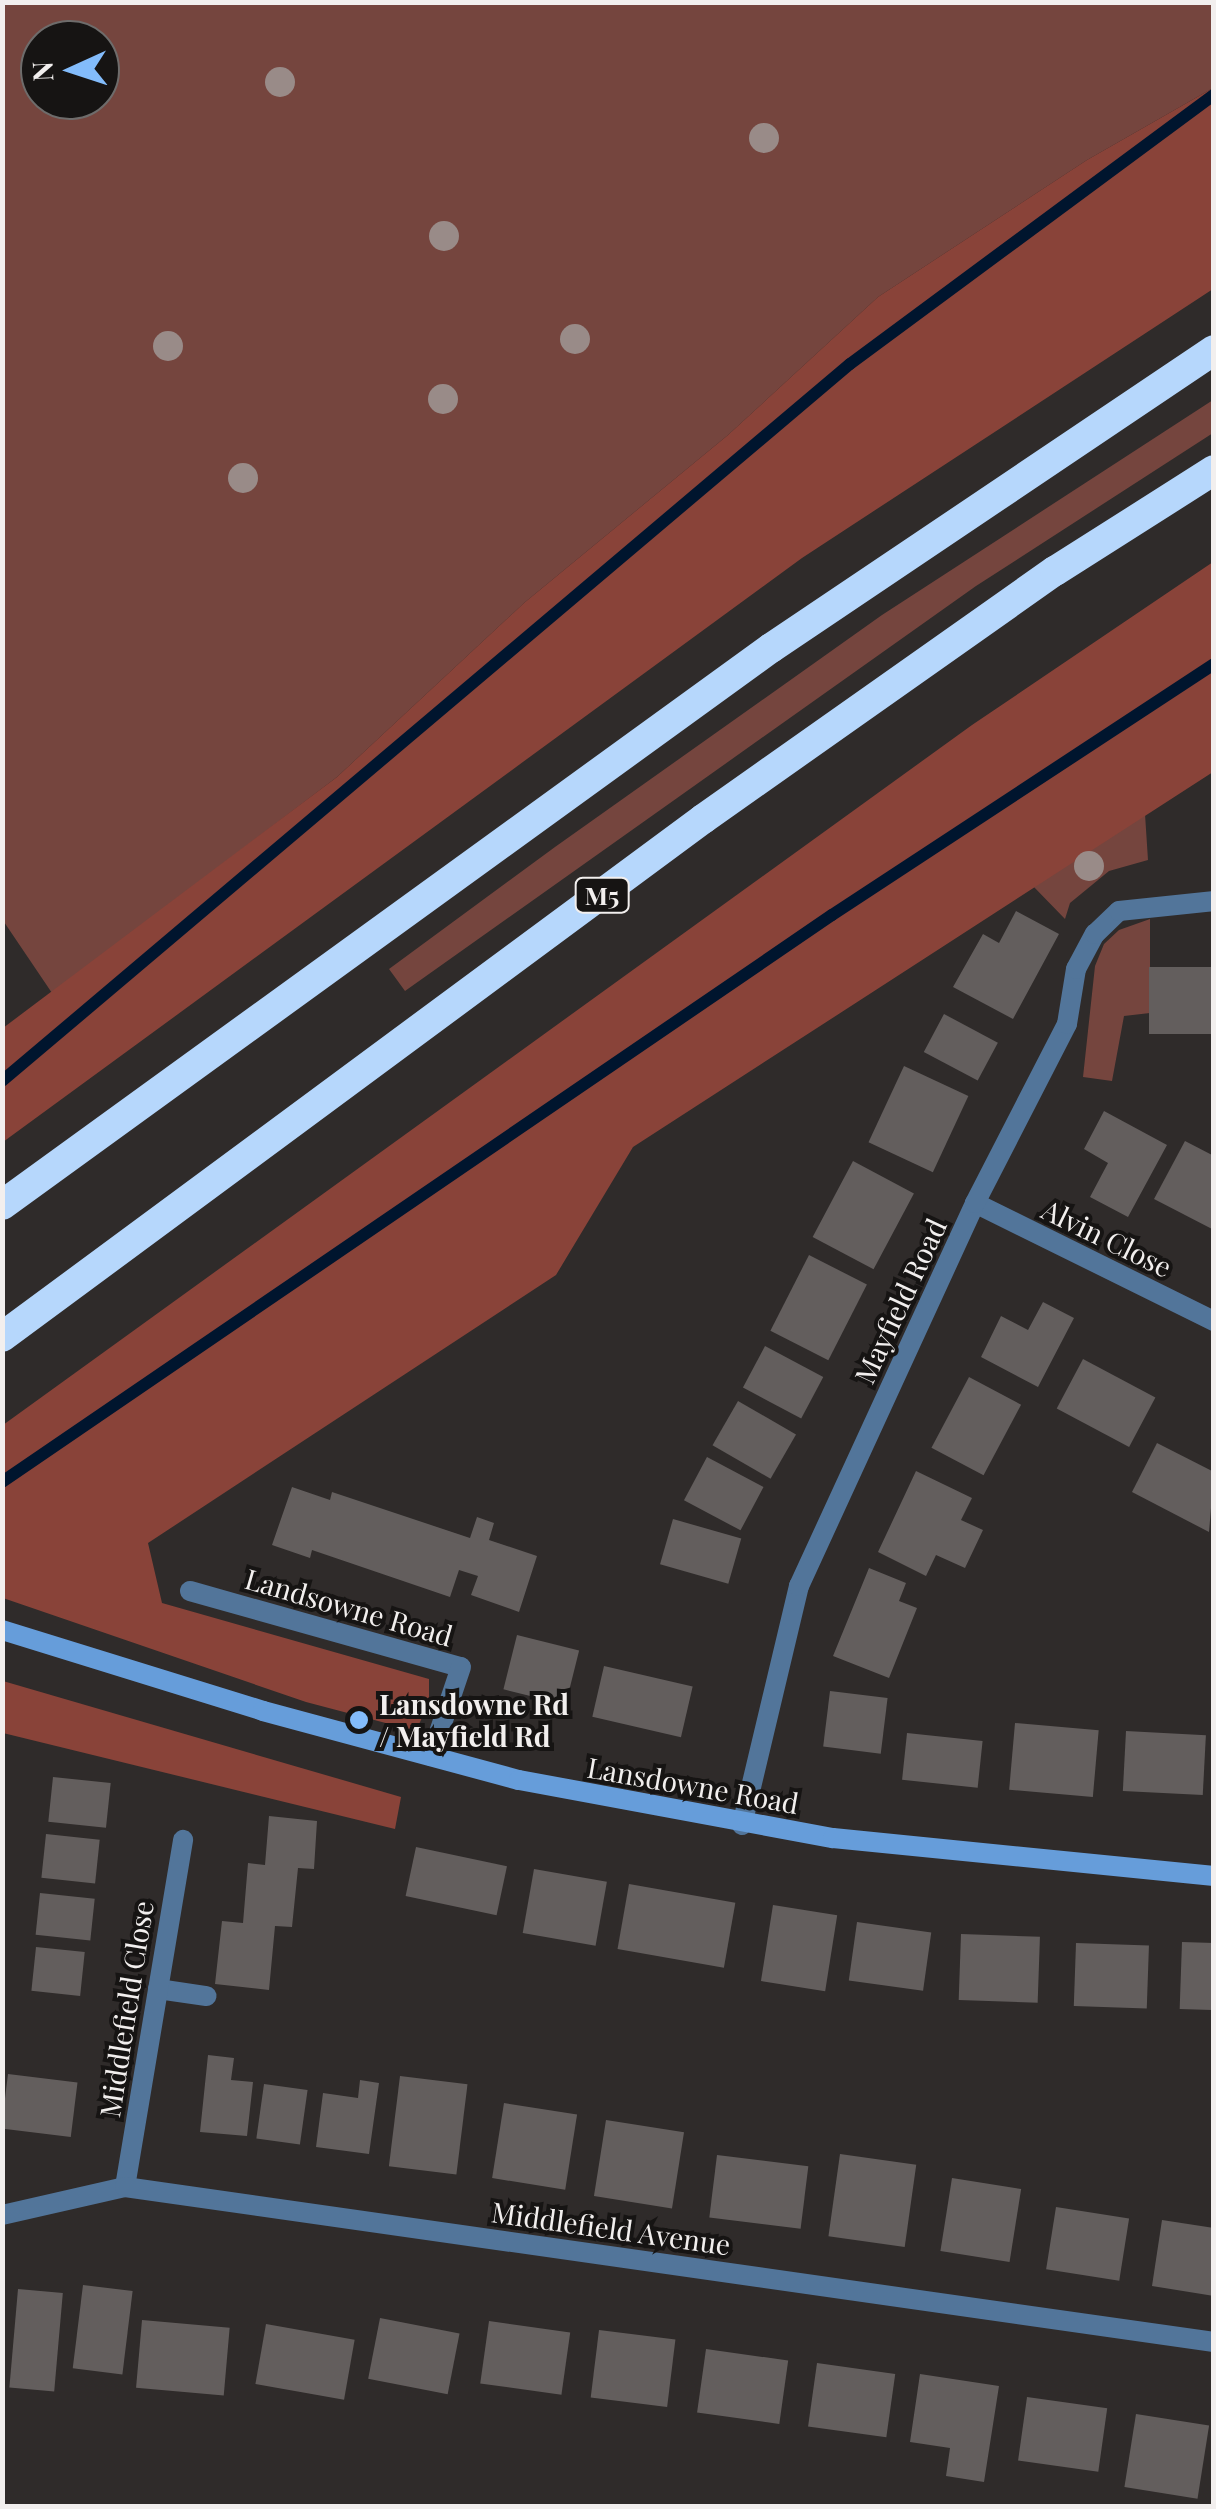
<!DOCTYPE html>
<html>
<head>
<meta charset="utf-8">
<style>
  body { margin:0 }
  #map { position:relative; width:1216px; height:2509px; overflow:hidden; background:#2f2b2a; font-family:"Playfair Display",serif }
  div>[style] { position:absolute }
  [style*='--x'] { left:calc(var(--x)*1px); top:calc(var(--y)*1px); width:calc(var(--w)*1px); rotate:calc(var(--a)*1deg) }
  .green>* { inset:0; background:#75453e }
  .forest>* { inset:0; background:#894339 }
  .stream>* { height:12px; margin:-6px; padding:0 6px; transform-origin:6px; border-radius:6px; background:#00152e }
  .building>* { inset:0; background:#635e5d; transform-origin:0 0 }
  .lane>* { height:20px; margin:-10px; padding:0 10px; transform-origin:10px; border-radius:10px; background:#52759a }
  .street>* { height:20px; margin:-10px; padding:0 10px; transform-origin:10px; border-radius:10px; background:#52759a }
  .secondary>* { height:20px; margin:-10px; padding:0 10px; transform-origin:10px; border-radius:10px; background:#669dda }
  .highway>* { height:30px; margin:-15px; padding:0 15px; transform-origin:15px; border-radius:15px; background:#b6d7fc }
  .trees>* { width:30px; height:30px; margin:-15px; border-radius:50%; background:#998b88 }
  .dots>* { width:28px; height:28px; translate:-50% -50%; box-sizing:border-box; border:5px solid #161413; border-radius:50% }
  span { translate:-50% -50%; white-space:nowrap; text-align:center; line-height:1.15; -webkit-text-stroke:8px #161413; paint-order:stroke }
  .shield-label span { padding:2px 8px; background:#161413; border:2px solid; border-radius:8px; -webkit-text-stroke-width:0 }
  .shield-label { font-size:25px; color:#f2efee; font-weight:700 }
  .street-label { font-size:28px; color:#f2efee }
  .poi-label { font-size:28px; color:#f2efee; font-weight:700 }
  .left { translate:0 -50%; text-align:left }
  .frame { position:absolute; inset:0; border:5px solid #f2efee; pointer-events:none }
  .north { position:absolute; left:20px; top:20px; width:100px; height:100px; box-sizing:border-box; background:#161413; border:2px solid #6e6c6b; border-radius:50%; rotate:267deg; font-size:28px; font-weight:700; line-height:40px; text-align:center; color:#f2efee }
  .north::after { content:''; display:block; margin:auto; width:35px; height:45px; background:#83bcfb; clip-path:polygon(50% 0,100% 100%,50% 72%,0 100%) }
</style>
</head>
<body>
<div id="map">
  <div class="green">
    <div style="clip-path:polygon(evenodd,2px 3px,1213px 3px,1213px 88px,1087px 160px,878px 297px,728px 435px,524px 603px,337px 777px,52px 993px,2px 919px,2px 3px,40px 40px,100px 40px,100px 100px,40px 100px,40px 40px)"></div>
    <div style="clip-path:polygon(1213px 400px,1213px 433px,976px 586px,405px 991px,389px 969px,555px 847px,882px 615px)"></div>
    <div style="clip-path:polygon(1145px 814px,1148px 860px,1109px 871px,1070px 903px,1065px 919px,1032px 885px)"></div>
    <div style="clip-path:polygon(1150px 919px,1150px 1013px,1124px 1016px,1112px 1081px,1083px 1077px,1095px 966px,1104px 944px,1119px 930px)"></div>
  </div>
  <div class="forest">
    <div style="clip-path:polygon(1213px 88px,1213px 289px,802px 558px,3px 1142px,3px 1028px,337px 777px,524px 603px,728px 435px,878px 297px,1087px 160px)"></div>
    <div style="clip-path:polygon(1213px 562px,1213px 772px,633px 1147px,556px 1275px,148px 1543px,162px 1603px,429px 1679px,429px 1702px,416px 1731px,306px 1702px,3px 1598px,3px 1425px,972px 725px)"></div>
    <div style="clip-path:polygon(3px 1681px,401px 1797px,395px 1829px,3px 1733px)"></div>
  </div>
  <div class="stream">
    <div style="--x:2;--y:1081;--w:1110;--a:-40.22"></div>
    <div style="--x:850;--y:364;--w:453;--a:-36.5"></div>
    <div style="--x:2;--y:1482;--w:1005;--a:-34.34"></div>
    <div style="--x:832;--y:915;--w:457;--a:-33.3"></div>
  </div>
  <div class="building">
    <div style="clip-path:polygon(1016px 911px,1059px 934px,1013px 1019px,953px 987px,983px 934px,999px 943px)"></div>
    <div style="left:1214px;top:967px;width:67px;height:65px;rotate:90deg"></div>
    <div style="left:944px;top:1014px;width:61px;height:43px;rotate:28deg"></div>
    <div style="left:904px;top:1066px;width:71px;height:84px;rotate:25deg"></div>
    <div style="clip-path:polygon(1104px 1111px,1167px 1145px,1128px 1217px,1090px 1197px,1108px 1163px,1084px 1149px)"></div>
    <div style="clip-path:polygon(1185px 1141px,1214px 1156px,1214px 1230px,1154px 1199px)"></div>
    <div style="left:853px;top:1161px;width:69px;height:86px;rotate:28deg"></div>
    <div style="left:809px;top:1255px;width:65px;height:85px;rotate:27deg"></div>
    <div style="clip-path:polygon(1043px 1302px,1074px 1318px,1038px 1387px,981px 1357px,1001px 1316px,1028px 1330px)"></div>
    <div style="left:765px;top:1346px;width:66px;height:47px;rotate:28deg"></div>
    <div style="left:1083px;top:1359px;width:82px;height:56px;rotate:28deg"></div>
    <div style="left:969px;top:1377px;width:59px;height:80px;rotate:28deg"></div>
    <div style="left:738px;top:1401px;width:67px;height:51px;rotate:30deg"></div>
    <div style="clip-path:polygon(1157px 1443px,1214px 1472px,1209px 1532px,1132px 1492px)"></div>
    <div style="left:707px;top:1457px;width:64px;height:49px;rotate:28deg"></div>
    <div style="clip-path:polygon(916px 1471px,972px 1498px,961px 1520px,983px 1530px,965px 1568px,936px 1555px,926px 1576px,878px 1552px)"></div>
    <div style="clip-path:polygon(292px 1487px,330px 1500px,332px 1492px,470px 1538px,477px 1517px,494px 1523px,489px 1540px,537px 1556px,519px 1612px,471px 1595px,478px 1576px,459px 1570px,450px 1597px,312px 1550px,310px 1558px,272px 1545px)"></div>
    <div style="left:673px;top:1519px;width:71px;height:47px;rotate:16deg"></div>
    <div style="clip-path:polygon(869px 1568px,906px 1583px,899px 1601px,917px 1608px,889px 1678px,833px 1656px)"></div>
    <div style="left:517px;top:1635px;width:64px;height:56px;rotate:14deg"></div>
    <div style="left:604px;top:1666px;width:91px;height:52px;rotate:13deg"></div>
    <div style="left:830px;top:1691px;width:58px;height:56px;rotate:7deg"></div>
    <div style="left:1015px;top:1723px;width:84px;height:67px;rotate:5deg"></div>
    <div style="left:1126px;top:1731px;width:80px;height:60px;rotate:3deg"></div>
    <div style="left:907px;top:1733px;width:76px;height:47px;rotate:6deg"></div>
    <div style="left:53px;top:1777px;width:58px;height:45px;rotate:6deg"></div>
    <div style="clip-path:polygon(269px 1816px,317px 1821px,314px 1869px,298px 1868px,292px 1927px,275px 1926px,269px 1990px,215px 1984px,222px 1921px,243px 1923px,248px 1863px,265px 1865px)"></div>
    <div style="left:46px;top:1834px;width:54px;height:44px;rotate:6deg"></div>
    <div style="left:416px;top:1847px;width:93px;height:50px;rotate:12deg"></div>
    <div style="left:534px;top:1869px;width:74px;height:65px;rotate:10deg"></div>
    <div style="left:629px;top:1884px;width:108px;height:66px;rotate:10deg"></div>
    <div style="left:40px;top:1893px;width:55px;height:42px;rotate:6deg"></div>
    <div style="left:773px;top:1905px;width:65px;height:77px;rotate:9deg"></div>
    <div style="left:857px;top:1922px;width:75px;height:59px;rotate:8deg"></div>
    <div style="left:961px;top:1934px;width:79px;height:66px;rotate:2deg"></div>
    <div style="left:1182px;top:1942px;width:32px;height:67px;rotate:2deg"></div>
    <div style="left:1076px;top:1943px;width:73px;height:63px;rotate:2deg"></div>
    <div style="left:36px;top:1947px;width:49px;height:44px;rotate:6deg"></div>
    <div style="clip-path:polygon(208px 2055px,234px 2058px,231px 2080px,253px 2082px,247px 2136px,200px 2132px)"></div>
    <div style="left:8px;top:2074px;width:70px;height:55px;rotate:7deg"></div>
    <div style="left:400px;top:2076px;width:68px;height:91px;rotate:7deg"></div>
    <div style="clip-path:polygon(360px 2080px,379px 2083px,369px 2154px,316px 2147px,323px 2093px,358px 2098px)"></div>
    <div style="left:264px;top:2084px;width:44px;height:55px;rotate:8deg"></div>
    <div style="left:504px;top:2103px;width:74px;height:76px;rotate:9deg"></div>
    <div style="left:606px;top:2120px;width:79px;height:77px;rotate:9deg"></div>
    <div style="left:840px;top:2154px;width:77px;height:83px;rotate:8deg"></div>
    <div style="left:717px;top:2155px;width:92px;height:63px;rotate:7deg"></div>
    <div style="left:952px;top:2178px;width:70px;height:74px;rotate:9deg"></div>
    <div style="left:1056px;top:2207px;width:74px;height:63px;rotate:9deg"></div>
    <div style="clip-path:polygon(1162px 2220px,1214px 2228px,1214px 2296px,1152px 2286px)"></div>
    <div style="left:83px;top:2285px;width:50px;height:84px;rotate:7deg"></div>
    <div style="left:18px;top:2289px;width:45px;height:99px;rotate:5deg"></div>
    <div style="left:380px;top:2318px;width:81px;height:62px;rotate:11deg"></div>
    <div style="left:142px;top:2320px;width:88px;height:68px;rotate:5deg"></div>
    <div style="left:489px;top:2321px;width:82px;height:63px;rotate:8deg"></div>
    <div style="left:266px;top:2324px;width:90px;height:61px;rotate:10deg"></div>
    <div style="left:599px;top:2330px;width:77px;height:68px;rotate:7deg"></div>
    <div style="left:706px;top:2349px;width:83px;height:64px;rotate:8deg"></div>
    <div style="left:817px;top:2363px;width:79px;height:64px;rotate:8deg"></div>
    <div style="clip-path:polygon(920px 2374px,999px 2386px,984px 2482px,946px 2476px,950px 2448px,910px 2442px)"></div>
    <div style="left:1027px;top:2397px;width:81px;height:64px;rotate:8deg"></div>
    <div style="left:1136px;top:2414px;width:74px;height:74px;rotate:9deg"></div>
  </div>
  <div class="lane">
    <div style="--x:158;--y:1989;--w:49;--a:8.3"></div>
  </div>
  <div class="street">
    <div style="--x:975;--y:1203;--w:267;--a:26.3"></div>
    <div style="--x:190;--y:1591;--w:281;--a:15.7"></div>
    <div style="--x:461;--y:1667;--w:94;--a:108.6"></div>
    <div style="--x:742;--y:1825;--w:246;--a:-76.6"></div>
    <div style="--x:799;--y:1586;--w:422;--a:-65.3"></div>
    <div style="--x:975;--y:1203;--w:201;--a:-62.8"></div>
    <div style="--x:1067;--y:1024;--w:56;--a:-80.7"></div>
    <div style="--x:1076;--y:969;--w:40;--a:-62"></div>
    <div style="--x:1095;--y:934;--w:33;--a:-44"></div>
    <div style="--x:1119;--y:911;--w:96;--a:-6"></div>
    <div style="--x:125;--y:2187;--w:352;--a:-80.5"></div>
    <div style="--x:2;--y:2215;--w:126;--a:-12.8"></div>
    <div style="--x:125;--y:2187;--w:1100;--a:8.1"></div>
  </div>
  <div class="secondary">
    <div style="--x:2;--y:1630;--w:273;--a:17.2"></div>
    <div style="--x:263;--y:1711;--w:265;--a:15.1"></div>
    <div style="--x:519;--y:1780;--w:319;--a:10.5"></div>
    <div style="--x:833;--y:1838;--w:383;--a:5.7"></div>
  </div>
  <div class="highway">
    <div style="--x:2;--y:1205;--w:950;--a:-35.92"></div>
    <div style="--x:771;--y:648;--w:534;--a:-33.93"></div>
    <div style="--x:2;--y:1337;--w:872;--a:-36.46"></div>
    <div style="--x:703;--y:819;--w:431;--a:-35.2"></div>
    <div style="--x:1055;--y:571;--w:188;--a:-32.4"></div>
  </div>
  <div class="trees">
    <div style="left:280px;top:82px"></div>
    <div style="left:764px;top:138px"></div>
    <div style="left:444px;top:236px"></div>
    <div style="left:575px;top:339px"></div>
    <div style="left:168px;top:346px"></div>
    <div style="left:443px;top:399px"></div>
    <div style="left:243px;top:478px"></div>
    <div style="left:1089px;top:866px"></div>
  </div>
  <div class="dots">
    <div style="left:359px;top:1720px;background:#83bcfb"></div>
  </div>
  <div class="shield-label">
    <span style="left:602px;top:895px">M5</span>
  </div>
  <div class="street-label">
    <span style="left:1107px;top:1238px;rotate:26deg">Alvin Close</span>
    <span style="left:900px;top:1301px;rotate:-65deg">Mayfield Road</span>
    <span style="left:349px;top:1607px;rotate:16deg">Landsowne Road</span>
    <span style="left:693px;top:1785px;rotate:10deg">Lansdowne Road</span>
    <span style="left:126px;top:2009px;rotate:-81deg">Middlefield Close</span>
    <span style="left:611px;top:2228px;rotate:8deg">Middlefield Avenue</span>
  </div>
  <div class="poi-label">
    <span class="left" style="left:379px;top:1720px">Lansdowne Rd<br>/ Mayfield Rd</span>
  </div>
  <div class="frame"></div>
  <div class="north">N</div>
</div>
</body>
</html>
